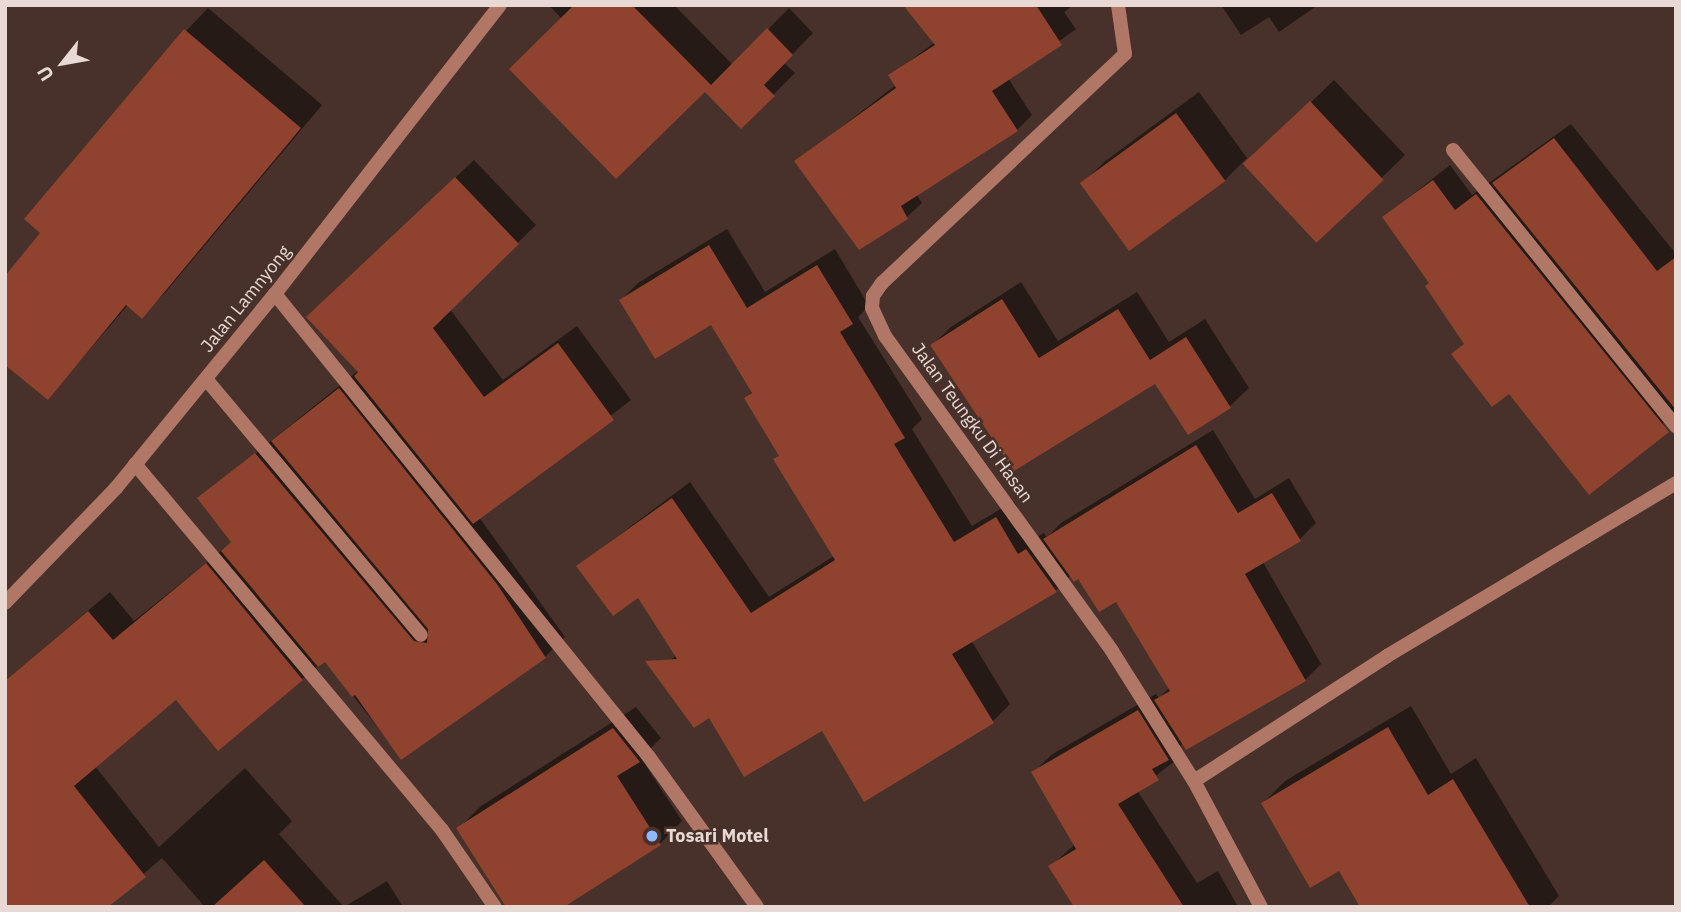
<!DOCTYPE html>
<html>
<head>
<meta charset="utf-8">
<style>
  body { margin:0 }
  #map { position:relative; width:1681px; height:912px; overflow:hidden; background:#48312a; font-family:"IBM Plex Sans",sans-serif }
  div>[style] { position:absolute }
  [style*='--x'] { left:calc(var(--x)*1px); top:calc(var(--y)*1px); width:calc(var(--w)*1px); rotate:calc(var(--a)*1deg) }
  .shadow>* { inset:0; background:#0007 }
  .building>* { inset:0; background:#8f422d; transform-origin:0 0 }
  .street>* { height:14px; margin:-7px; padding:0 7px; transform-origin:7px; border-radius:7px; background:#b07767 }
  .dots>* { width:19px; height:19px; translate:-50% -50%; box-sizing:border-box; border:4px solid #48312a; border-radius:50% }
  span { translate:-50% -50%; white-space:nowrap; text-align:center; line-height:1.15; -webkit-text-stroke:5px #48312a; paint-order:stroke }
  .street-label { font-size:18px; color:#e8d9d5 }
  .poi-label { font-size:18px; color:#e8d9d5; font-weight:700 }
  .left { translate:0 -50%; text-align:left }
  .frame { position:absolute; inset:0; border:7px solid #e8d9d5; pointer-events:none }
  .north { position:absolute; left:28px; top:28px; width:70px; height:70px; -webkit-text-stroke:5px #48312a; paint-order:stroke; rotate:239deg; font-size:19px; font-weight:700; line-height:28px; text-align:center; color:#e8d9d5 }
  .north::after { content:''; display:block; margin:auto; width:24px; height:32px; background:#e8d9d5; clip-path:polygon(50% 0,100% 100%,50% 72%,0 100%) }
</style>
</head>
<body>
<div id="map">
  <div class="shadow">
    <div style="clip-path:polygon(549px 5px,674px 5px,733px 65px,789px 8px,813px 33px,784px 63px,795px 73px,741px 127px,705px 89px,562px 19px)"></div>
    <div style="clip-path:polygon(905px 5px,1073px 5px,1064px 12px,1076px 29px,1008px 78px,1032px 115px,1017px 130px,916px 194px,922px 203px,907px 217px,860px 248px,797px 161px,896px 85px,890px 76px,935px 42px)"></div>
    <div style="clip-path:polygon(1221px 5px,1318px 5px,1279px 32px,1269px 17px,1241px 35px)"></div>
    <div style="clip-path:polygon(208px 8px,322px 105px,164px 294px,142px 316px,128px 305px,48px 398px,186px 31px)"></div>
    <div style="clip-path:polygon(1334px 80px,1405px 155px,1318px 240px,1269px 143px)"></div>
    <div style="clip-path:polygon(1199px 92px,1247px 158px,1225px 180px,1082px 184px,1104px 162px)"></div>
    <div style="clip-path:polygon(1571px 124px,1676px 254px,1676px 410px,1662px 424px,1510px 391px,1454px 354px,1465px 343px,1431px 282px,1384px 217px,1450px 165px,1472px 195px)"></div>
    <div style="clip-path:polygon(474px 160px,536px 225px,450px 309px,503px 380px,577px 326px,631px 400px,479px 517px,565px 637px,545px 657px,401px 757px,325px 660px,218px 748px,176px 697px,95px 766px,159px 847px,245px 768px,292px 821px,279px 834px,344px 907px,387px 881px,403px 907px,205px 907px,162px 858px,105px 907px,5px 681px,110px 592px,134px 621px,233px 541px,200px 498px,359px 370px,327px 299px)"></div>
    <div style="clip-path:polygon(727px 229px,765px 292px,835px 249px,869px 306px,858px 317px,922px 419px,912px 429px,972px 526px,1014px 501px,1035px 538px,1044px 533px,1047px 537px,1061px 523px,1213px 430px,1255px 499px,1289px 478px,1316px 523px,1300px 539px,1263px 562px,1321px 664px,1305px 680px,1183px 743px,1171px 755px,1175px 761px,1137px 790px,1197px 883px,1218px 871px,1238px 907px,1076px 907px,1051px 866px,1075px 844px,1034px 772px,1051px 755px,1156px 694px,1159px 698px,1170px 687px,1117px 599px,1079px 577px,1071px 575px,1056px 590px,971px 640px,1010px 704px,993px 721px,822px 728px,709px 716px,657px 674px,676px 655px,639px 596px,578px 566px,690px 482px,769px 597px,834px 556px,775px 460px,780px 455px,746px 398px,753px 391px,712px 323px,621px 300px,638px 283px)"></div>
    <div style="clip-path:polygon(1021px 282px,1058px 341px,1137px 292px,1169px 342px,1205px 319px,1249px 388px,1230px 406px,1155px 381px,932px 345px,951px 327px)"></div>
    <div style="clip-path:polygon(1411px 706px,1451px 774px,1476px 758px,1559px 896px,1548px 907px,1362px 907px,1340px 868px,1263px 803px,1285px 781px)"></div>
    <div style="clip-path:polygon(636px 707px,661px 738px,641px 758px,682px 821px,660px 844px,458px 829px,481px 806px)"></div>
  </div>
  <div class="building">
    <div style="clip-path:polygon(574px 5px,632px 5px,711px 85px,767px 28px,793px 55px,764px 85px,775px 96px,741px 129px,705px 92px,616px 179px,509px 69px)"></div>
    <div style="clip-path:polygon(903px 5px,1036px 5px,1062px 45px,992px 91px,1018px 131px,901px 206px,908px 219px,859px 250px,794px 161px,896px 88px,888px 75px,935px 45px)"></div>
    <div style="clip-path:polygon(184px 29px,301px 128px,142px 319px,126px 305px,48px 400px,5px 365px,5px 276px,40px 233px,24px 219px)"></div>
    <div style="left:1310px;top:101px;width:108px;height:92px;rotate:47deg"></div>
    <div style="left:1176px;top:113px;width:84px;height:119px;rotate:54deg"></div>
    <div style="clip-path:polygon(1554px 138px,1657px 271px,1676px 257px,1676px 410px,1492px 183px)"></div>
    <div style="clip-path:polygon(455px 177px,519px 244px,433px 328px,484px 397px,558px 343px,614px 420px,473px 524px,354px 376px,358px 372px,306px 317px)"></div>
    <div style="clip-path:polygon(1433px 180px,1455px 210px,1476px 194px,1669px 432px,1589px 495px,1509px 394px,1492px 407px,1451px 354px,1464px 344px,1425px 286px,1429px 283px,1382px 217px)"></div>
    <div style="clip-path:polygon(709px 245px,747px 308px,817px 265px,853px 324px,840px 332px,905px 438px,894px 444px,954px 542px,996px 517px,1018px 554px,1026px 549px,1057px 592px,952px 654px,994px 723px,864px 802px,822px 731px,744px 777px,709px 718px,694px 728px,645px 661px,677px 659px,638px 598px,613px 616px,576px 566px,672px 498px,751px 613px,835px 560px,773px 459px,779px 456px,744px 398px,752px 393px,711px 325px,655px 359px,619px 300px)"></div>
    <div style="clip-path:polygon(1002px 299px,1039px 358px,1118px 309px,1150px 360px,1186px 337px,1231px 408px,1188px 435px,1155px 384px,1014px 471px,930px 345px)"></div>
    <div style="clip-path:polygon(339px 388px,497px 584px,546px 658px,401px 760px,355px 695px,352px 697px,325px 662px,318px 667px,221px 551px,231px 542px,197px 498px,255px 453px,414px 641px,427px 643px,428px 629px,271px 441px)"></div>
    <div style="clip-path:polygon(1196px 445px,1238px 513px,1272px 493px,1301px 541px,1245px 574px,1306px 681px,1186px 750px,1154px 700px,1170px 691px,1116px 602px,1099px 612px,1078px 579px,1074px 582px,1043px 539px)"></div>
    <div style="clip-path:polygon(206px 563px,303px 680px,218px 751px,176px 700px,74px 786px,146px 877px,108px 907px,5px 907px,5px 681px,88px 611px,113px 640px)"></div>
    <div style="clip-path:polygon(1138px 710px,1169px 760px,1152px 769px,1159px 780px,1118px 804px,1184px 907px,1074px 907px,1048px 866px,1076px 849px,1031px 772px)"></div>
    <div style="clip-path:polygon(1388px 727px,1428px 795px,1453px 779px,1530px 907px,1360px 907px,1339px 871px,1310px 888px,1261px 803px)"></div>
    <div style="clip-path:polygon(613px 728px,640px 762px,617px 776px,661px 845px,564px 907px,506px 907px,456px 828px)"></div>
    <div style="clip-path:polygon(264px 860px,306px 907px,212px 907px)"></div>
  </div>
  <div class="street">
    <div style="--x:1118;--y:5;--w:49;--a:81.9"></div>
    <div style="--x:1125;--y:54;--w:334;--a:136.7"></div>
    <div style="--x:882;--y:283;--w:16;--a:125"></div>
    <div style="--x:873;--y:296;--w:12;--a:95"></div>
    <div style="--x:872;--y:308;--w:31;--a:65"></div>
    <div style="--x:885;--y:336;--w:388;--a:54.2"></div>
    <div style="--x:1112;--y:651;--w:154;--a:57.8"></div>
    <div style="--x:1194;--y:781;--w:143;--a:62"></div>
    <div style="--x:1453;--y:150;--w:355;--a:51.1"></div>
    <div style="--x:275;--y:294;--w:595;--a:51.07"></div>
    <div style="--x:649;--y:757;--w:185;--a:54.2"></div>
    <div style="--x:206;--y:379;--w:334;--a:50"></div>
    <div style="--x:135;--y:464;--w:478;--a:50"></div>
    <div style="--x:442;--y:830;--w:93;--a:55.5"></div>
    <div style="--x:5;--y:603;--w:160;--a:-46"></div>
    <div style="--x:116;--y:488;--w:251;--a:-50.7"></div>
    <div style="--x:275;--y:294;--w:366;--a:-52.1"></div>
    <div style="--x:1194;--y:781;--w:230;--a:-32.9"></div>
    <div style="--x:1387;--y:656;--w:337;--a:-30.9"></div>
  </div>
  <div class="dots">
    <div style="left:652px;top:836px;background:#90b8fd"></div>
  </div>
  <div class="street-label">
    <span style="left:246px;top:299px;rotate:-51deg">Jalan Lamnyong</span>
    <span style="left:972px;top:423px;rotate:54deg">Jalan Teungku Di Hasan</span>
  </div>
  <div class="poi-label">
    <span class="left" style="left:666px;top:836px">Tosari Motel</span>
  </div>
  <div class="frame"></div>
  <div class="north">U</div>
</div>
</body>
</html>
